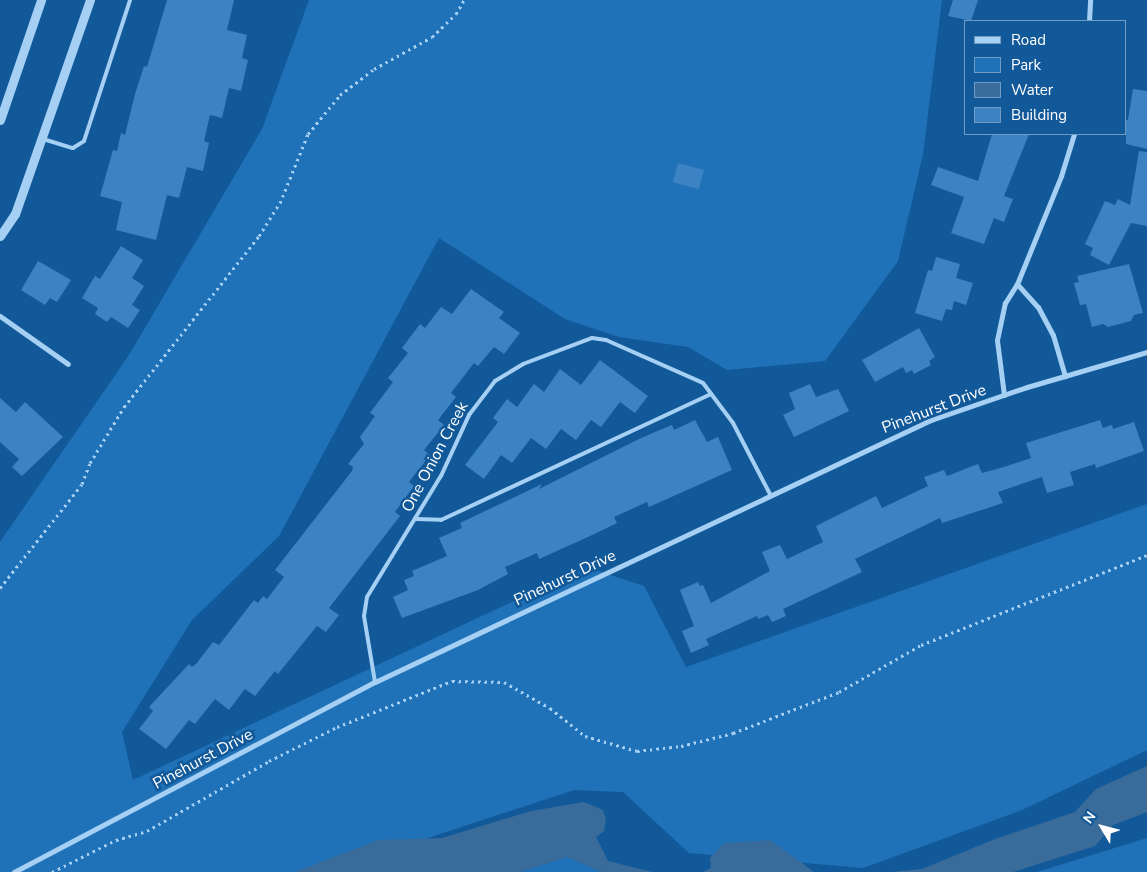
<!DOCTYPE html>
<html>
<head>
<meta charset="utf-8">
<style>
  body { margin:0 }
  #map { position:relative; width:1147px; height:872px; overflow:hidden; background:#12599a; font-family:"Nunito Sans",sans-serif }
  div>[style] { position:absolute }
  [style*='--x'] { left:calc(var(--x)*1px); top:calc(var(--y)*1px); width:calc(var(--w)*1px); rotate:calc(var(--a)*1deg) }
  .green>* { inset:0; background:#2072b8 }
  .water>* { inset:0; background:#3a6c9b }
  .building>* { inset:0; background:#3b83c2; transform-origin:0 0 }
  .path>* { height:3px; margin-top:-1.5px; transform-origin:0; background:repeating-linear-gradient(90deg,#a5d0f4 0 2.5px,transparent 0 6.5px) }
  .service>* { height:4px; margin:-2px; padding:0 2px; transform-origin:2px; border-radius:2px; background:#a5d0f4 }
  .minor>* { height:5px; margin:-2.5px; padding:0 2.5px; transform-origin:2.5px; border-radius:2.5px; background:#a5d0f4 }
  .tertiary>* { height:9px; margin:-4.5px; padding:0 4.5px; transform-origin:4.5px; border-radius:4.5px; background:#a5d0f4 }
  span { translate:-50% -50%; white-space:nowrap; text-align:center; line-height:1.15; -webkit-text-stroke:5px #12599a; paint-order:stroke }
  .street-label { font-size:16px; color:#fff }
  .legend { position:absolute; left:964px; top:20px; width:162px; height:115px; box-sizing:border-box; background:#12599a; border:1px solid #719bc2; margin:0; padding:6px 9px; list-style:none; font-size:15px; color:#fff }
  .legend li { display:flex; align-items:center; gap:10px; height:25px }
  .legend b { width:25px; border:1px solid #719bc2 }
  .north { position:absolute; left:1077px; top:802px; width:50px; height:50px; -webkit-text-stroke:4px #12599a; paint-order:stroke; rotate:307deg; font-size:14px; font-weight:700; line-height:20px; text-align:center; color:#fff }
  .north::after { content:''; display:block; margin:auto; width:18px; height:22px; background:#fff; clip-path:polygon(50% 0,100% 100%,50% 72%,0 100%) }
</style>
</head>
<body>
<div id="map">
  <div class="green">
    <div style="clip-path:polygon(309px 0,942px 0,923px 154px,898px 261px,825px 361px,727px 370px,688px 347px,619px 337px,565px 319px,439px 238px,279px 536px,192px 620px,122px 732px,133px 780px,586px 567px,644px 586px,686px 667px,1147px 504px,1147px 750px,1022px 810px,863px 868px,689px 853px,623px 792px,574px 790px,325px 872px,0 872px,0 542px,129px 355px,262px 129px)"></div>
    <div style="clip-path:polygon(1147px 838px,1147px 872px,1037px 872px)"></div>
    <div style="clip-path:polygon(567px 857px,602px 872px,520px 872px)"></div>
  </div>
  <div class="water">
    <div style="clip-path:polygon(1147px 766px,1147px 812px,1113px 825px,1095px 846px,1013px 872px,891px 872px,922px 869px,995px 839px,1075px 812px,1096px 789px)"></div>
    <div style="clip-path:polygon(584px 802px,603px 810px,606px 819px,604px 831px,596px 837px,608px 861px,652px 872px,602px 872px,567px 857px,520px 872px,295px 872px,378px 840px,442px 838px,531px 811px)"></div>
    <div style="clip-path:polygon(770px 840px,814px 872px,703px 872px,711px 868px,710px 858px,724px 843px)"></div>
  </div>
  <div class="building">
    <div style="clip-path:polygon(167px 0,234px 0,227px 30px,247px 35px,242px 58px,248px 60px,241px 91px,229px 88px,222px 118px,210px 115px,204px 141px,209px 143px,203px 171px,187px 167px,179px 198px,167px 195px,156px 240px,116px 230px,122px 202px,100px 196px,113px 150px,117px 151px,121px 133px,125px 135px,135px 94px,144px 66px,147px 67px)"></div>
    <div style="clip-path:polygon(953px 0,978px 0,971px 21px,948px 16px)"></div>
    <div style="clip-path:polygon(1133px 89px,1147px 91px,1147px 149px,1126px 144px,1126px 120px,1128px 120px)"></div>
    <div style="clip-path:polygon(992px 134px,1029px 134px,1004px 196px,1013px 199px,1004px 222px,994px 218px,984px 244px,951px 233px,964px 197px,931px 185px,938px 167px,978px 181px)"></div>
    <div style="clip-path:polygon(1139px 151px,1147px 152px,1147px 226px,1131px 223px,1109px 265px,1090px 255px,1093px 248px,1085px 244px,1105px 201px,1115px 205px,1118px 199px,1130px 205px)"></div>
    <div style="left:678px;top:163px;width:27px;height:20px;rotate:15deg"></div>
    <div style="clip-path:polygon(121px 246px,143px 260px,132px 278px,144px 286px,132px 305px,140px 310px,128px 328px,111px 317px,107px 322px,95px 314px,98px 308px,82px 298px,95px 276px,100px 279px)"></div>
    <div style="clip-path:polygon(936px 257px,960px 264px,956px 278px,973px 283px,966px 305px,954px 301px,952px 310px,946px 309px,942px 321px,915px 313px,928px 270px,932px 271px)"></div>
    <div style="clip-path:polygon(38px 261px,71px 280px,57px 302px,50px 298px,45px 305px,21px 290px)"></div>
    <div style="clip-path:polygon(1129px 264px,1143px 313px,1134px 315px,1131px 321px,1108px 327px,1103px 324px,1092px 327px,1086px 304px,1080px 305px,1074px 283px,1079px 282px,1077px 276px)"></div>
    <div style="clip-path:polygon(471px 289px,504px 312px,499px 318px,520px 333px,504px 354px,494px 347px,478px 366px,474px 363px,451px 393px,456px 397px,438px 420px,444px 425px,424px 450px,430px 455px,409px 482px,414px 486px,395px 512px,400px 516px,329px 608px,339px 615px,326px 632px,317px 626px,278px 674px,275px 671px,255px 696px,245px 689px,229px 710px,215px 699px,195px 724px,189px 720px,166px 749px,139px 729px,153px 711px,149px 707px,189px 664px,192px 667px,196px 664px,213px 642px,219px 645px,254px 600px,258px 603px,263px 596px,267px 599px,284px 577px,275px 570px,352px 471px,353px 467px,348px 464px,364px 444px,360px 437px,375px 416px,370px 413px,393px 382px,388px 378px,408px 353px,402px 348px,420px 324px,425px 328px,441px 307px,452px 314px)"></div>
    <div style="clip-path:polygon(919px 328px,935px 357px,929px 361px,931px 365px,914px 374px,912px 370px,906px 373px,903px 367px,875px 382px,862px 360px)"></div>
    <div style="clip-path:polygon(600px 360px,648px 396px,635px 413px,620px 402px,601px 427px,591px 420px,576px 440px,561px 429px,546px 449px,531px 438px,512px 463px,501px 455px,484px 479px,465px 465px,498px 422px,493px 418px,507px 399px,517px 407px,534px 384px,544px 392px,560px 369px,581px 385px)"></div>
    <div style="clip-path:polygon(810px 384px,816px 397px,838px 389px,849px 411px,794px 437px,783px 415px,795px 409px,789px 393px)"></div>
    <div style="clip-path:polygon(0 398px,16px 412px,25px 402px,63px 437px,22px 476px,12px 467px,19px 459px,0 442px)"></div>
    <div style="clip-path:polygon(695px 420px,707px 442px,718px 437px,732px 470px,649px 507px,647px 502px,614px 517px,617px 523px,588px 537px,539px 559px,537px 553px,505px 567px,508px 574px,478px 590px,402px 618px,393px 597px,408px 590px,404px 580px,414px 576px,412px 571px,447px 556px,439px 538px,462px 528px,460px 523px,542px 484px,539px 489px,641px 438px,672px 425px,674px 430px)"></div>
    <div style="clip-path:polygon(1100px 420px,1103px 428px,1112px 425px,1113px 429px,1134px 422px,1144px 451px,1096px 468px,1095px 464px,1070px 472px,1074px 485px,1047px 493px,1042px 477px,998px 492px,1003px 503px,942px 523px,940px 518px,855px 559px,862px 572px,783px 609px,786px 616px,772px 622px,768px 615px,758px 619px,757px 616px,706px 639px,709px 645px,691px 653px,682px 631px,694px 626px,680px 590px,698px 582px,700px 586px,703px 585px,711px 603px,770px 571px,762px 552px,780px 545px,787px 559px,823px 542px,816px 526px,876px 496px,882px 508px,928px 486px,924px 477px,944px 470px,947px 476px,978px 464px,982px 473px,1004px 467px,1031px 458px,1026px 443px)"></div>
  </div>
  <div class="path">
    <div style="--x:0;--y:588;--w:132;--a:-51.7"></div>
    <div style="--x:82;--y:484;--w:22;--a:-69"></div>
    <div style="--x:90;--y:463;--w:66;--a:-58.7"></div>
    <div style="--x:124;--y:407;--w:218;--a:-51.7"></div>
    <div style="--x:259;--y:236;--w:39;--a:-58"></div>
    <div style="--x:280;--y:203;--w:74;--a:-67.9"></div>
    <div style="--x:308;--y:134;--w:50;--a:-50.6"></div>
    <div style="--x:340;--y:95;--w:43;--a:-37.4"></div>
    <div style="--x:374;--y:69;--w:66;--a:-28.9"></div>
    <div style="--x:432;--y:37;--w:33;--a:-44"></div>
    <div style="--x:456;--y:14;--w:16;--a:-60"></div>
    <div style="--x:52;--y:872;--w:72;--a:-26.6"></div>
    <div style="--x:116;--y:840;--w:32;--a:-16"></div>
    <div style="--x:147;--y:831;--w:141;--a:-29.8"></div>
    <div style="--x:269;--y:761;--w:76;--a:-26.6"></div>
    <div style="--x:337;--y:727;--w:124;--a:-21.8"></div>
    <div style="--x:452;--y:681;--w:52;--a:1.1"></div>
    <div style="--x:504;--y:682;--w:53;--a:29.5"></div>
    <div style="--x:550;--y:708;--w:45;--a:38.7"></div>
    <div style="--x:585;--y:736;--w:54;--a:16.1"></div>
    <div style="--x:637;--y:751;--w:44;--a:-6.5"></div>
    <div style="--x:681;--y:746;--w:54;--a:-14"></div>
    <div style="--x:733;--y:733;--w:114;--a:-21.1"></div>
    <div style="--x:839;--y:692;--w:95;--a:-29.8"></div>
    <div style="--x:921;--y:645;--w:243;--a:-21.7"></div>
  </div>
  <div class="service">
    <div style="--x:43;--y:139;--w:31;--a:17"></div>
    <div style="--x:73;--y:148;--w:13;--a:-32"></div>
    <div style="--x:84;--y:141;--w:148;--a:-71.9"></div>
    <div style="--x:416;--y:519;--w:25;--a:2"></div>
    <div style="--x:441;--y:520;--w:298;--a:-25"></div>
    <div style="--x:375;--y:682;--w:67;--a:-99.5"></div>
    <div style="--x:364;--y:616;--w:19;--a:-81"></div>
    <div style="--x:367;--y:597;--w:142;--a:-58.6"></div>
    <div style="--x:441;--y:476;--w:67;--a:-65.3"></div>
    <div style="--x:469;--y:415;--w:43;--a:-52.6"></div>
    <div style="--x:495;--y:381;--w:33;--a:-31"></div>
    <div style="--x:523;--y:364;--w:74;--a:-20.6"></div>
    <div style="--x:592;--y:338;--w:14;--a:8"></div>
    <div style="--x:606;--y:340;--w:106;--a:23.9"></div>
    <div style="--x:703;--y:383;--w:50;--a:53.1"></div>
    <div style="--x:733;--y:423;--w:80;--a:62.5"></div>
  </div>
  <div class="minor">
    <div style="--x:1089;--y:21;--w:21;--a:-87"></div>
    <div style="--x:1017;--y:284;--w:31;--a:48"></div>
    <div style="--x:1038;--y:307;--w:32;--a:62"></div>
    <div style="--x:1053;--y:335;--w:43;--a:73.7"></div>
    <div style="--x:0;--y:316;--w:83;--a:35.2"></div>
    <div style="--x:1004;--y:395;--w:55;--a:-97.3"></div>
    <div style="--x:997;--y:340;--w:38;--a:-78"></div>
    <div style="--x:1005;--y:303;--w:22;--a:-58"></div>
    <div style="--x:1017;--y:284;--w:117;--a:-67.8"></div>
    <div style="--x:1061;--y:176;--w:44;--a:-72.8"></div>
    <div style="--x:14;--y:872;--w:408;--a:-27.8"></div>
    <div style="--x:375;--y:682;--w:615;--a:-25.23"></div>
    <div style="--x:931;--y:420;--w:102;--a:-19"></div>
    <div style="--x:1027;--y:387;--w:125;--a:-16.3"></div>
  </div>
  <div class="tertiary">
    <div style="--x:0;--y:120;--w:127;--a:-71.1"></div>
    <div style="--x:0;--y:236;--w:27;--a:-56"></div>
    <div style="--x:15;--y:214;--w:227;--a:-70.7"></div>
  </div>
  <div class="street-label">
    <span style="left:934px;top:409px;rotate:-21deg">Pinehurst Drive</span>
    <span style="left:435px;top:457px;rotate:-62deg">One Onion Creek</span>
    <span style="left:565px;top:578px;rotate:-25deg">Pinehurst Drive</span>
    <span style="left:203px;top:759px;rotate:-28deg">Pinehurst Drive</span>
  </div>
  <ul class="legend">
  <li><b style="height:6px;background:#a5d0f4"></b>Road</li>
  <li><b style="height:14px;background:#2072b8"></b>Park</li>
  <li><b style="height:14px;background:#3a6c9b"></b>Water</li>
  <li><b style="height:14px;background:#3b83c2"></b>Building</li>
  </ul>
  <div class="north">N</div>
</div>
</body>
</html>
